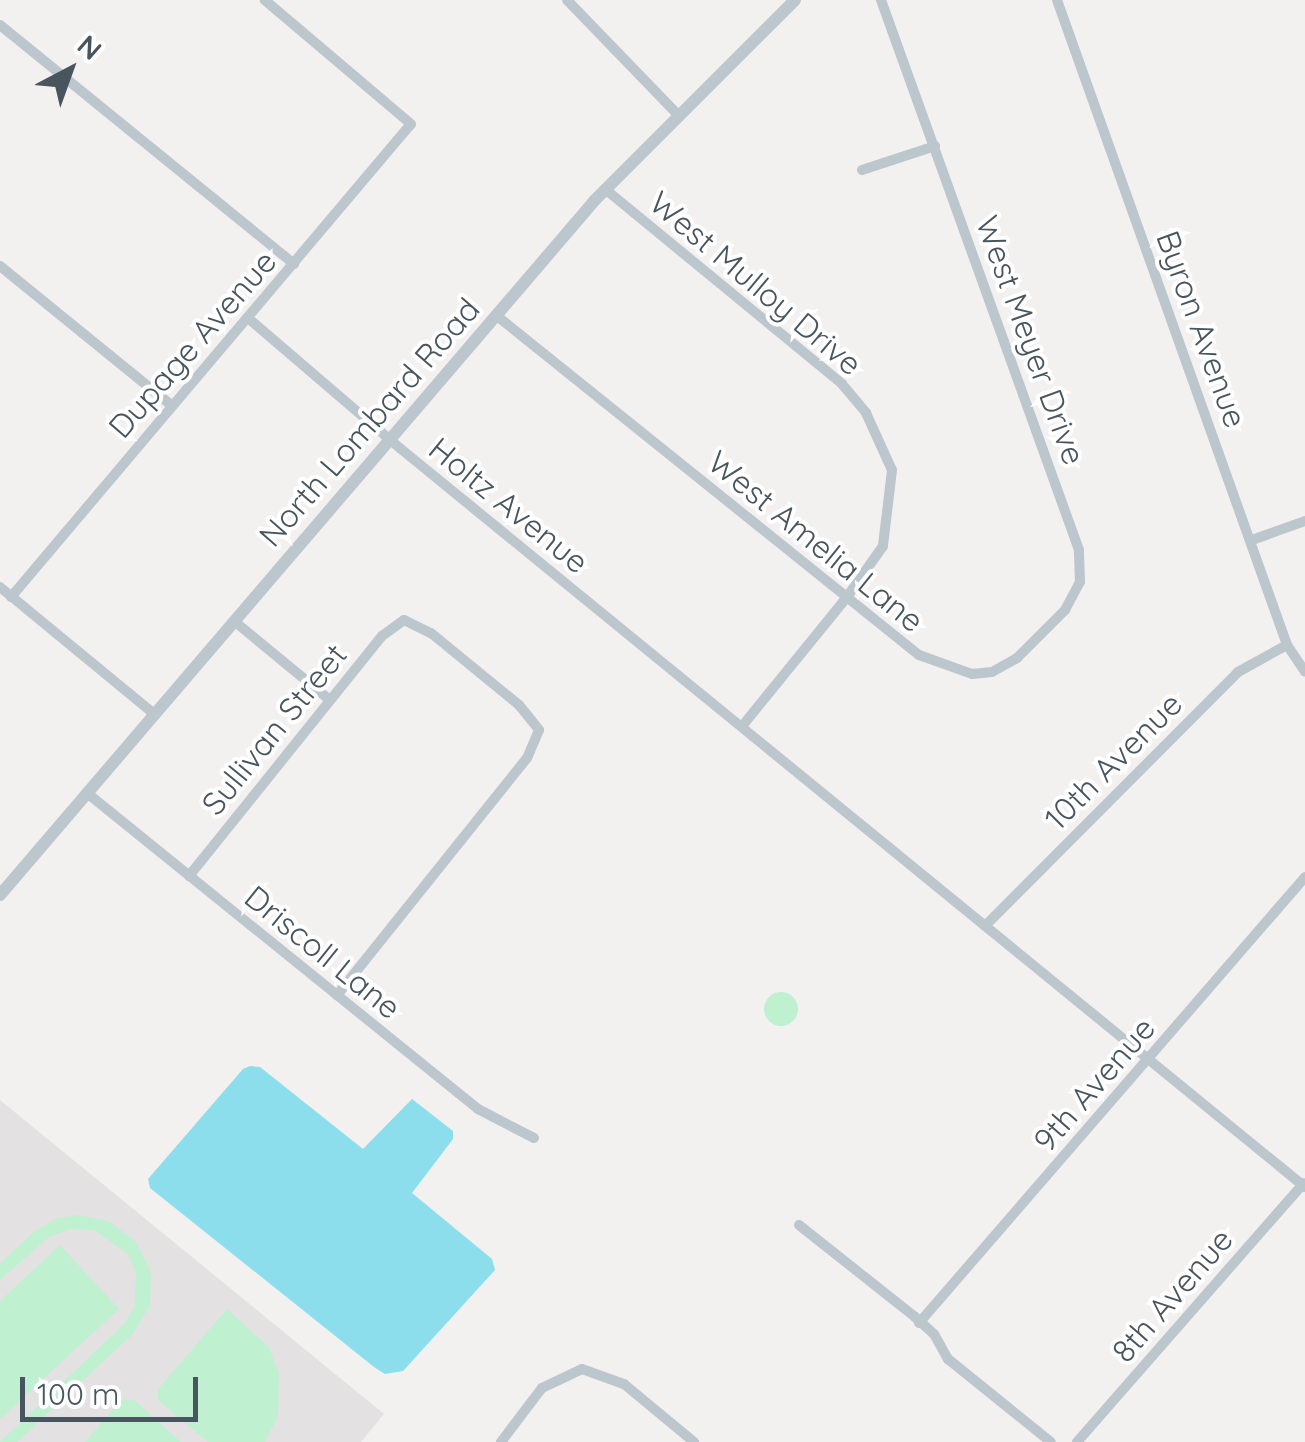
<!DOCTYPE html>
<html>
<head>
<meta charset="utf-8">
<style>
  body { margin:0 }
  #map { position:relative; width:1305px; height:1442px; overflow:hidden; background:#f3f0f0; font-family:Quicksand,sans-serif }
  div>[style] { position:absolute }
  [style*='--x'] { left:calc(var(--x)*1px); top:calc(var(--y)*1px); width:calc(var(--w)*1px); rotate:calc(var(--a)*1deg) }
  .education>* { inset:0; background:#e4e1e3 }
  .green>* { inset:0; background:#bff0cf }
  .round { border-radius:50% }
  .water>* { inset:0; background:#8cdeed }
  .minor>* { height:10px; margin:-5px; padding:0 5px; transform-origin:5px; border-radius:5px; background:#bcc6cd }
  .tertiary>* { height:12px; margin:-6px; padding:0 6px; transform-origin:6px; border-radius:6px; background:#bcc6cd }
  span { translate:-50% -50%; white-space:nowrap; text-align:center; line-height:1.15; -webkit-text-stroke:8px #fff; paint-order:stroke }
  .street-label { font-size:32px; color:#48555e }
  .north { position:absolute; left:20px; top:20px; width:100px; height:100px; -webkit-text-stroke:8px #fff; paint-order:stroke; rotate:41deg; font-size:28px; font-weight:700; line-height:40px; text-align:center; color:#48555e }
  .north::after { content:''; display:block; margin:auto; width:35px; height:45px; background:#48555e; clip-path:polygon(50% 0,100% 100%,50% 72%,0 100%) }
  .scale { position:absolute; left:20px; top:1377px; width:178px; height:45px; box-sizing:border-box; border:5px solid #48555e; border-top:0; padding-left:12px; font-size:30px; line-height:35px; white-space:nowrap; color:#48555e; -webkit-text-stroke:8px #fff; paint-order:stroke }
</style>
</head>
<body>
<div id="map">
  <div class="education">
    <div style="clip-path:polygon(0 1100px,384px 1414px,361px 1442px,0 1442px)"></div>
  </div>
  <div class="green">
    <div class="round" style="left:764px;top:992px;width:34px;height:34px"></div>
    <div style="clip-path:polygon(78px 1215px,109px 1221px,136px 1242px,151px 1272px,150px 1305px,133px 1334px,17px 1442px,0 1442px,124px 1324px,135px 1305px,136px 1275px,128px 1254px,94px 1230px,71px 1229px,49px 1237px,0 1280px,0 1263px,35px 1231px,55px 1219px)"></div>
    <div style="clip-path:polygon(60px 1245px,119px 1309px,0 1419px,0 1301px)"></div>
    <div style="clip-path:polygon(227px 1309px,268px 1346px,279px 1373px,278px 1416px,265px 1442px,208px 1442px,158px 1400px,158px 1389px)"></div>
    <div style="clip-path:polygon(121px 1400px,134px 1400px,181px 1442px,85px 1442px)"></div>
  </div>
  <div class="water">
    <div style="clip-path:polygon(250px 1066px,260px 1067px,363px 1149px,412px 1099px,453px 1131px,453px 1139px,412px 1193px,492px 1259px,495px 1270px,403px 1371px,385px 1374px,374px 1367px,150px 1188px,148px 1179px,243px 1069px)"></div>
  </div>
  <div class="minor">
    <div style="--x:567;--y:0;--w:160;--a:46"></div>
    <div style="--x:1057;--y:0;--w:685;--a:70.37"></div>
    <div style="--x:1287;--y:645;--w:32;--a:56"></div>
    <div style="--x:0;--y:25;--w:379;--a:39.1"></div>
    <div style="--x:862;--y:170;--w:77;--a:-18.2"></div>
    <div style="--x:605;--y:189;--w:307;--a:39.4"></div>
    <div style="--x:842;--y:384;--w:38;--a:50"></div>
    <div style="--x:866;--y:413;--w:63;--a:65.5"></div>
    <div style="--x:892;--y:470;--w:77;--a:96.8"></div>
    <div style="--x:883;--y:546;--w:62;--a:125.2"></div>
    <div style="--x:847;--y:597;--w:166;--a:129.1"></div>
    <div style="--x:0;--y:266;--w:220;--a:39.1"></div>
    <div style="--x:497;--y:316;--w:541;--a:38.78"></div>
    <div style="--x:919;--y:655;--w:56;--a:19.7"></div>
    <div style="--x:972;--y:674;--w:20;--a:-6"></div>
    <div style="--x:992;--y:672;--w:29;--a:-29"></div>
    <div style="--x:1017;--y:658;--w:68;--a:-45"></div>
    <div style="--x:1065;--y:610;--w:32;--a:-62"></div>
    <div style="--x:1080;--y:582;--w:32;--a:-92"></div>
    <div style="--x:1079;--y:550;--w:585;--a:-109.8"></div>
    <div style="--x:248;--y:318;--w:201;--a:40.6"></div>
    <div style="--x:401;--y:449;--w:1167;--a:39.23"></div>
    <div style="--x:1252;--y:540;--w:56;--a:-19.7"></div>
    <div style="--x:0;--y:587;--w:200;--a:39.5"></div>
    <div style="--x:11;--y:597;--w:619;--a:-49.78"></div>
    <div style="--x:411;--y:124;--w:192;--a:-139.7"></div>
    <div style="--x:234;--y:621;--w:124;--a:39.5"></div>
    <div style="--x:87;--y:793;--w:503;--a:38.94"></div>
    <div style="--x:478;--y:1109;--w:63;--a:27.4"></div>
    <div style="--x:189;--y:876;--w:308;--a:-51.2"></div>
    <div style="--x:382;--y:636;--w:27;--a:-36"></div>
    <div style="--x:404;--y:620;--w:30;--a:26"></div>
    <div style="--x:431;--y:633;--w:114;--a:39.3"></div>
    <div style="--x:519;--y:705;--w:32;--a:51"></div>
    <div style="--x:539;--y:730;--w:30;--a:113"></div>
    <div style="--x:527;--y:758;--w:304;--a:128.7"></div>
    <div style="--x:985;--y:926;--w:359;--a:-45.1"></div>
    <div style="--x:1238;--y:672;--w:56;--a:-28.9"></div>
    <div style="--x:799;--y:1225;--w:148;--a:38.4"></div>
    <div style="--x:915;--y:1317;--w:25;--a:42"></div>
    <div style="--x:934;--y:1334;--w:29;--a:61"></div>
    <div style="--x:948;--y:1359;--w:132;--a:38.9"></div>
    <div style="--x:919;--y:1323;--w:590;--a:-49.12"></div>
    <div style="--x:501;--y:1442;--w:68;--a:-52.8"></div>
    <div style="--x:542;--y:1388;--w:44;--a:-25.4"></div>
    <div style="--x:582;--y:1369;--w:45;--a:19.7"></div>
    <div style="--x:624;--y:1384;--w:91;--a:39.6"></div>
    <div style="--x:1077;--y:1442;--w:344;--a:-48.8"></div>
  </div>
  <div class="tertiary">
    <div style="--x:0;--y:895;--w:915;--a:-49.43"></div>
    <div style="--x:595;--y:200;--w:283;--a:-45"></div>
  </div>
  <div class="street-label">
    <span style="left:756px;top:283px;rotate:40deg">West Mulloy Drive</span>
    <span style="left:1202px;top:329px;rotate:70deg">Byron Avenue</span>
    <span style="left:1031px;top:340px;rotate:70deg">West Meyer Drive</span>
    <span style="left:192px;top:344px;rotate:-49deg">Dupage Avenue</span>
    <span style="left:369px;top:422px;rotate:-49deg">North Lombard Road</span>
    <span style="left:509px;top:505px;rotate:39deg">Holtz Avenue</span>
    <span style="left:816px;top:541px;rotate:39deg">West Amelia Lane</span>
    <span style="left:274px;top:729px;rotate:-51deg">Sullivan Street</span>
    <span style="left:1113px;top:761px;rotate:-45deg">10th Avenue</span>
    <span style="left:323px;top:952px;rotate:39deg">Driscoll Lane</span>
    <span style="left:1094px;top:1084px;rotate:-49deg">9th Avenue</span>
    <span style="left:1172px;top:1295px;rotate:-49deg">8th Avenue</span>
  </div>
  <div class="north">N</div>
  <div class="scale">100 m</div>
</div>
</body>
</html>
